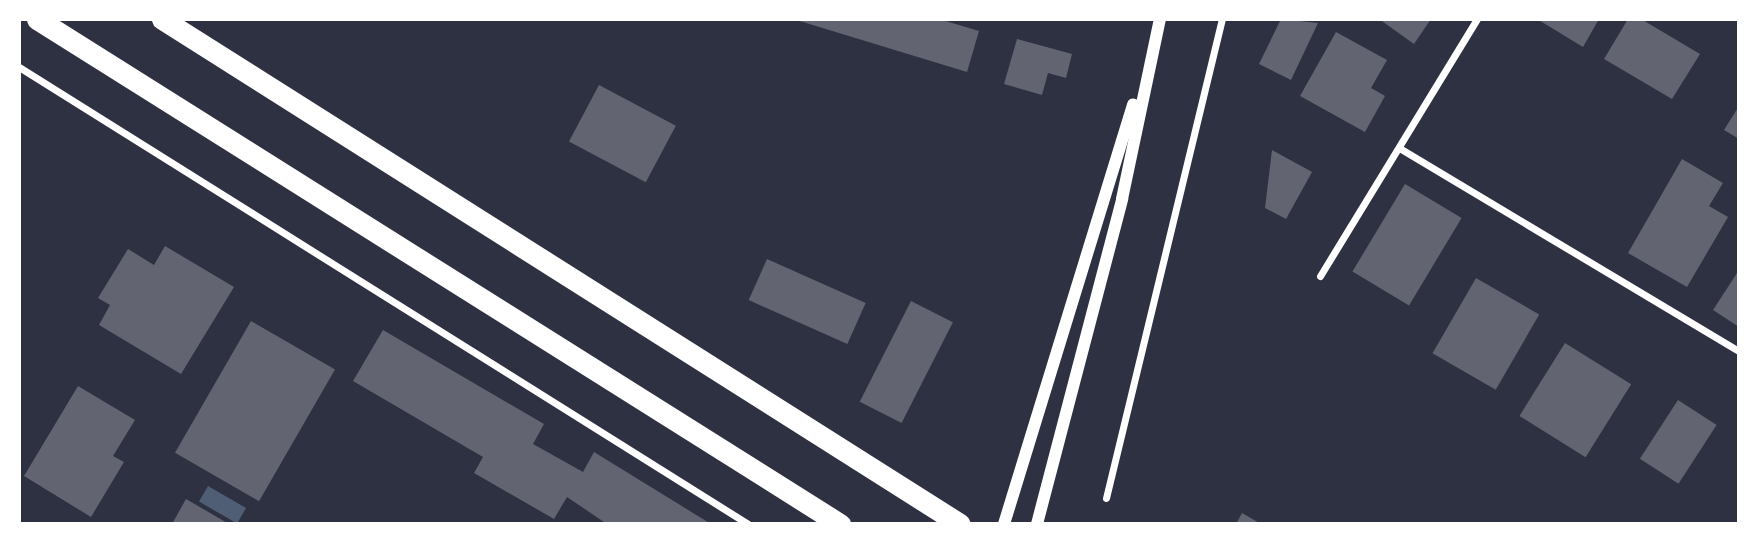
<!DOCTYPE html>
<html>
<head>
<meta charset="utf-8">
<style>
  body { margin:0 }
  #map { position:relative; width:1758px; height:543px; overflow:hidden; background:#2d3142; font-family:"IBM Plex Serif",serif }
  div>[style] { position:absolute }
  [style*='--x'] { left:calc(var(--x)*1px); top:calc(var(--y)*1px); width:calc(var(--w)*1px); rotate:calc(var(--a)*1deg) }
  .water>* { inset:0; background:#4f5d75; transform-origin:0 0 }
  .building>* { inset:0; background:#626471; transform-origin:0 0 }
  .minor>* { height:7px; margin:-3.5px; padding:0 3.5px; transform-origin:3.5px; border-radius:3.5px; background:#fff }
  .tertiary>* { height:12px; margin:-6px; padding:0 6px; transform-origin:6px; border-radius:6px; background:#fff }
  .motorway>* { height:21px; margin:-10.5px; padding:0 10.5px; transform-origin:10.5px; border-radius:10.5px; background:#fff }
  span { translate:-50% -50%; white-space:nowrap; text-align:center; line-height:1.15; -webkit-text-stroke:7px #fff; paint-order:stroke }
  .frame { position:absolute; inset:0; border:21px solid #fff; pointer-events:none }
</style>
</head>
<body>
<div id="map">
  <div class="water">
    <div style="left:208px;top:486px;width:44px;height:18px;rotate:30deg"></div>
  </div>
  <div class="building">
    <div style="clip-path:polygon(793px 19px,939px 19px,979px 31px,967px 72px)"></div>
    <div style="clip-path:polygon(1281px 19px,1318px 23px,1291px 80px,1259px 64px)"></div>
    <div style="clip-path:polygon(1379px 19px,1431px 19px,1414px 44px)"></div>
    <div style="clip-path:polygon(1537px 19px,1599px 19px,1583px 47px)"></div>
    <div style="clip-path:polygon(1628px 19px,1641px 19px,1700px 54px,1672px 99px,1604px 59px)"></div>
    <div style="clip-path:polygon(1336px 32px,1387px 60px,1371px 88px,1385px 96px,1365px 132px,1300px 96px)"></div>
    <div style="clip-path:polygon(1017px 39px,1072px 54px,1066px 78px,1048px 73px,1042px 95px,1004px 84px)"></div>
    <div style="left:599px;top:85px;width:87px;height:64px;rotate:28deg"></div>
    <div style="clip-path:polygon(1739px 106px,1739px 139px,1724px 130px)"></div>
    <div style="clip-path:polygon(1272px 150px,1312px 172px,1286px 219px,1265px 208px)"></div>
    <div style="clip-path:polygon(1682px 159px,1723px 183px,1709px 206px,1728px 217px,1687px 287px,1628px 253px)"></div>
    <div style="left:1405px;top:184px;width:66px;height:102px;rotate:31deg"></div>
    <div style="clip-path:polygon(165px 246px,234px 287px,181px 374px,99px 325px,110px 305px,98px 298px,128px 249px,154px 265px)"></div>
    <div style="left:767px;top:259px;width:108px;height:45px;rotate:24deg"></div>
    <div style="clip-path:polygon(1739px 270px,1739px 327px,1713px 310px)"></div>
    <div style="left:1476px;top:278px;width:73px;height:87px;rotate:30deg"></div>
    <div style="left:911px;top:301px;width:47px;height:113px;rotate:27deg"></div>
    <div style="left:251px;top:321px;width:97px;height:152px;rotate:30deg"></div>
    <div style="clip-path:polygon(383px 330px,544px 424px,533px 444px,583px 472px,594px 452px,711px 524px,607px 524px,567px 497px,554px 519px,474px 473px,483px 457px,353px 381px)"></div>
    <div style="left:1565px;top:343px;width:78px;height:86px;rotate:32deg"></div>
    <div style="clip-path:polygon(78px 386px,135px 420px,113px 456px,124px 462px,91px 517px,24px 476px)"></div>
    <div style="left:1678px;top:400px;width:46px;height:70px;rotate:33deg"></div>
    <div style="clip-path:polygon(186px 499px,229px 524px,172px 524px)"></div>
    <div style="clip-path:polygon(1242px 513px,1261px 524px,1236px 524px)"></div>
  </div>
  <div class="minor">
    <div style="--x:19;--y:67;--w:860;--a:32.08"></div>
    <div style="--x:1401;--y:149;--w:394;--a:30.9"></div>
    <div style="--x:1320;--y:276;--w:301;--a:-58.6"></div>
    <div style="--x:1106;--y:498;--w:493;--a:-76.4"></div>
  </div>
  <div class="tertiary">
    <div style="--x:1004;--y:524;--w:439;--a:-72.9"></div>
    <div style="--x:1037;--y:524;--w:336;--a:-75.3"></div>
    <div style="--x:1122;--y:199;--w:184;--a:-78.1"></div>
  </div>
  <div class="motorway">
    <div style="--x:37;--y:19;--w:949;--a:32.17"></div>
    <div style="--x:162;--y:19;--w:944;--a:32.33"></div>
  </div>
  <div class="frame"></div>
</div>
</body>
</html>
